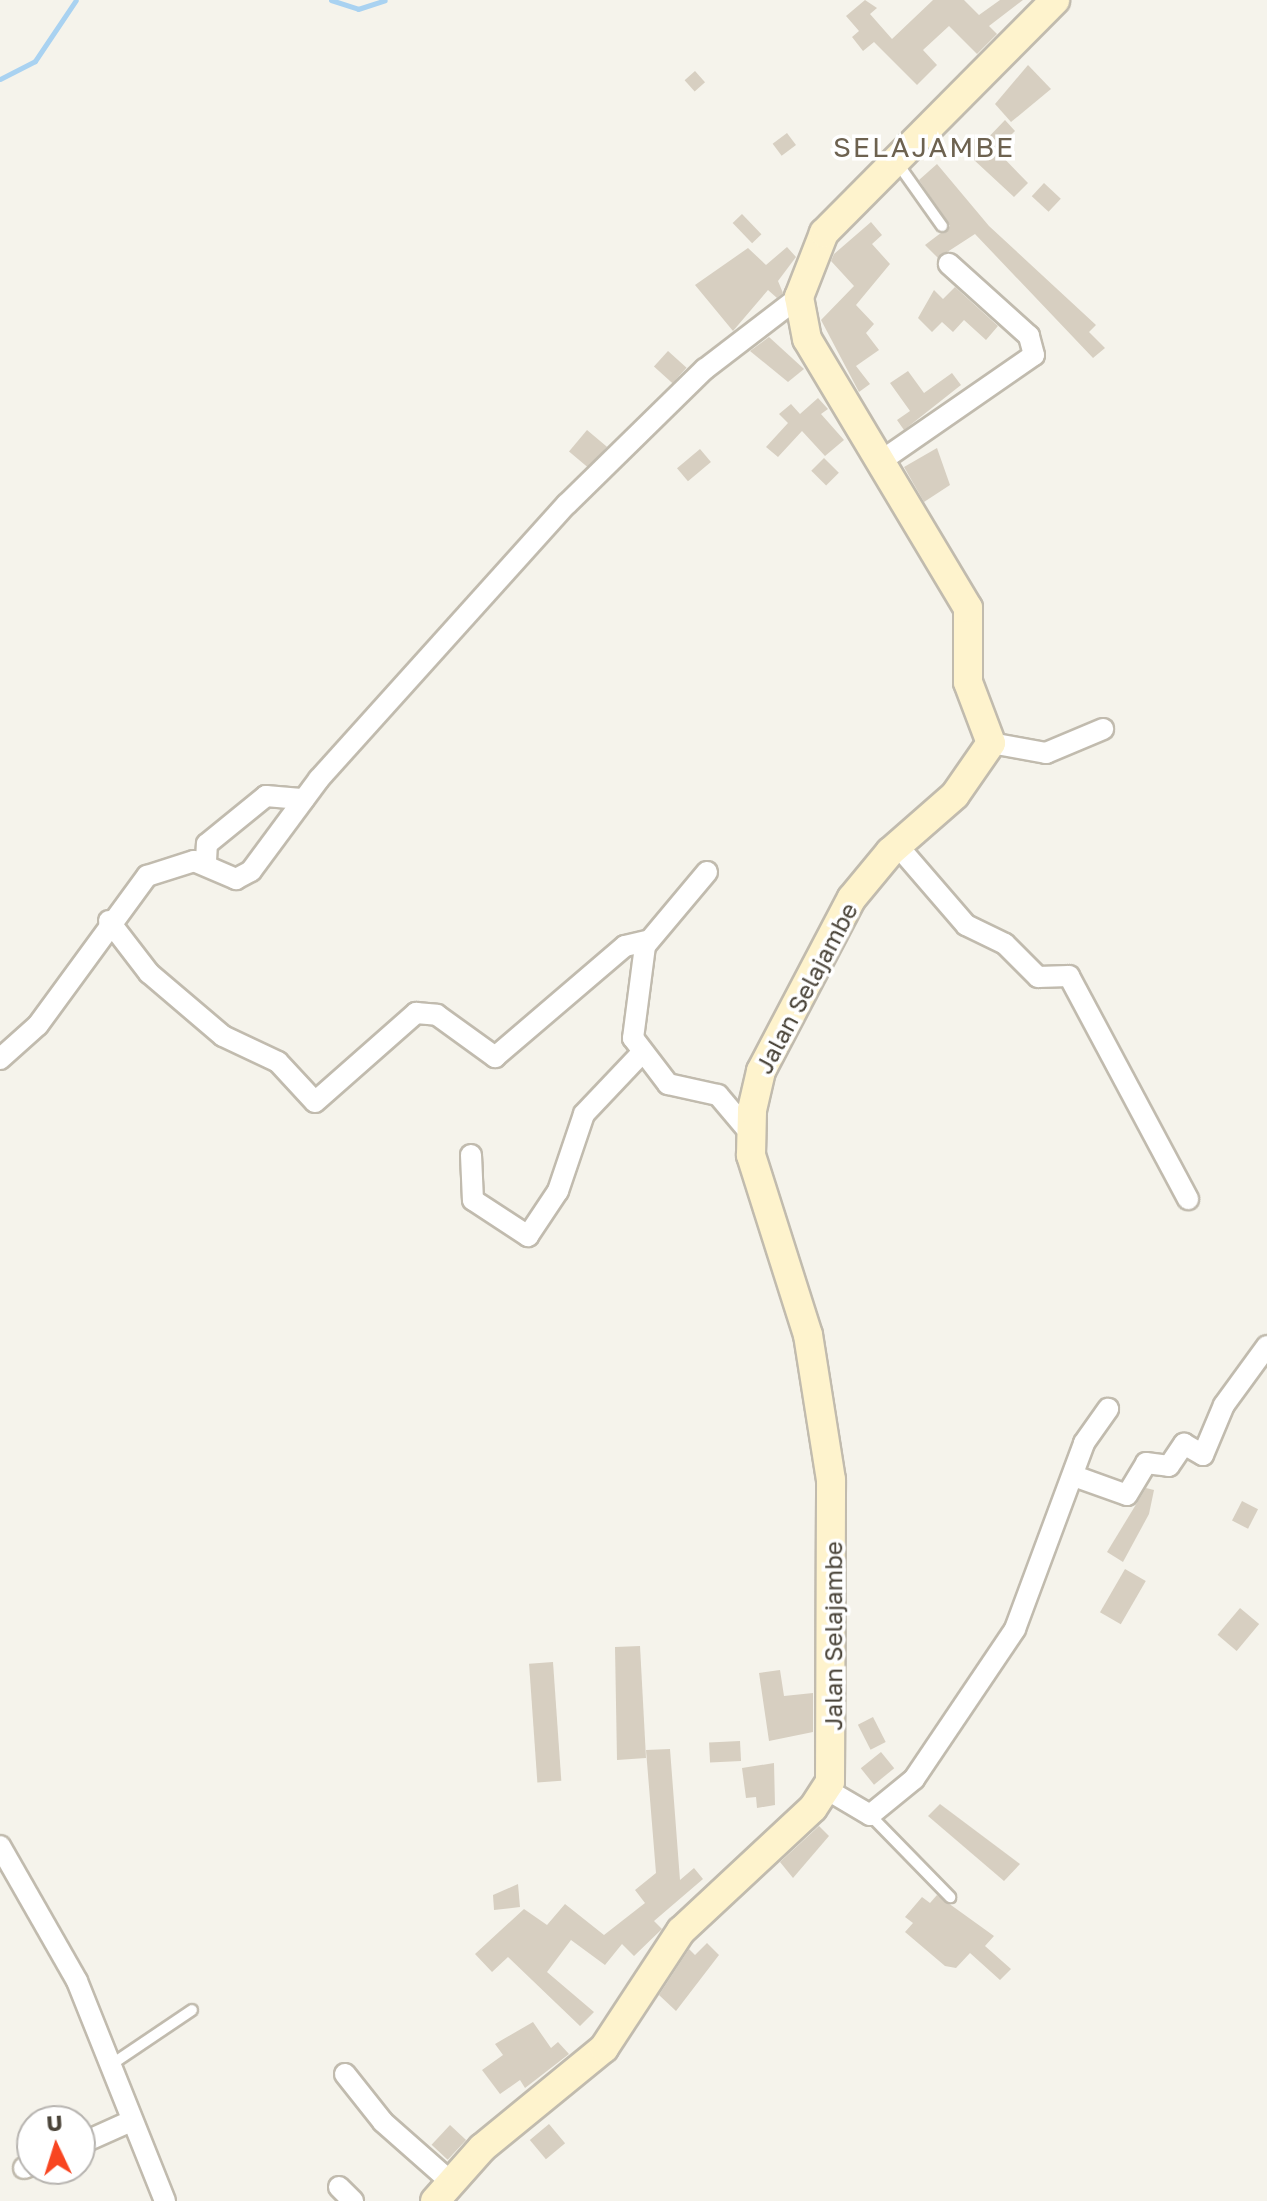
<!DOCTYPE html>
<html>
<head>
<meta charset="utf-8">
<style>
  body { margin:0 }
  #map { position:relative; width:1267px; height:2201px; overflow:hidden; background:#f5f3eb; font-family:"Golos Text",sans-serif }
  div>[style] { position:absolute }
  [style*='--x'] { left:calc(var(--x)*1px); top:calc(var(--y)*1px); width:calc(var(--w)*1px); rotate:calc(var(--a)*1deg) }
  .stream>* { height:5px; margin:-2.5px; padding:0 2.5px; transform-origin:2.5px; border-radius:2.5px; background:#a9d2f1 }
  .building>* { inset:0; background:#d7cfc1; transform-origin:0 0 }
  .roads { filter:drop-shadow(2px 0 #c1bbae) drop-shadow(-2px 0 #c1bbae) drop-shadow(0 2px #c1bbae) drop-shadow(0 -2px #c1bbae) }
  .lane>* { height:10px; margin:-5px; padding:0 5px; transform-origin:5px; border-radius:5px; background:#fff }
  .street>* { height:20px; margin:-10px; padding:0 10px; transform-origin:10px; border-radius:10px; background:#fff }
  .secondary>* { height:28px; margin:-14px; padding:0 14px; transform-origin:14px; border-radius:14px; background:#fef3cd }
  span { translate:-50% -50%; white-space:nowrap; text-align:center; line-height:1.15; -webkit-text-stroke:7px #fff; paint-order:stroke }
  .street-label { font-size:24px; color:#4a4439 }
  .quarter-label { font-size:28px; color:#6d6250; letter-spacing:2px }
  .north { position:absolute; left:16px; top:2105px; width:80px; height:80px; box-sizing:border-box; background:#fff; border:2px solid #b7b4b0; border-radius:50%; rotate:356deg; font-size:22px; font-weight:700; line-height:32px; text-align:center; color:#4a4439 }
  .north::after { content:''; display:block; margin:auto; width:28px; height:36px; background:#f84520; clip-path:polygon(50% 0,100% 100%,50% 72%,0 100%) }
</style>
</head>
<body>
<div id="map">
  <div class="stream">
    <div style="--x:331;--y:0;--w:28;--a:18"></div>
    <div style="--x:358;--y:9;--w:28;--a:-18"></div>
    <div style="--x:0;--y:79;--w:39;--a:-27"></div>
    <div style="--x:35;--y:61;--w:73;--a:-56.1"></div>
  </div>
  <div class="building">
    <div style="clip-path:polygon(865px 0,877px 8px,870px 14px,892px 39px,933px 0,964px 0,979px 15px,1000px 0,1023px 0,989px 26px,997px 34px,977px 54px,949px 26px,923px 50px,937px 65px,917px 85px,874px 42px,863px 51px,852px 37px,859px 31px,846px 16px)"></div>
    <div style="clip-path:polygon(1028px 65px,1051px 89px,1011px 122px,995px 104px)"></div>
    <div style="left:695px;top:71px;width:15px;height:14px;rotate:48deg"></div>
    <div style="clip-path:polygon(1005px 120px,1015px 131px,996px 150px,1028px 183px,1014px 197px,960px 147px,971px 136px,981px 145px)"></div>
    <div style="left:787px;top:133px;width:15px;height:18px;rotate:53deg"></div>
    <div style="clip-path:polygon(937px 164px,989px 226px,1096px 325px,1089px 332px,1105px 348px,1093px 358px,975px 234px,938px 258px,925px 245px,950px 226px,919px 180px)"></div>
    <div style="left:1044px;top:183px;width:23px;height:18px;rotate:43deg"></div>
    <div style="left:742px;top:214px;width:28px;height:13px;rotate:46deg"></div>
    <div style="clip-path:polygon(871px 222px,882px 235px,872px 244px,890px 264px,856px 305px,874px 324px,866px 333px,879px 350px,856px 366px,870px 384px,859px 392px,821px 320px,854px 286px,831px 261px,834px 254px)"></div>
    <div style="clip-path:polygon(787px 247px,796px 257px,778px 281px,783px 293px,777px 298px,768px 290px,733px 331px,695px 285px,748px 248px,766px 265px)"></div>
    <div style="clip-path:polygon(955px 287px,998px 326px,986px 340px,964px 320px,953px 332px,942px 322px,932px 332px,918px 318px,934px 290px,943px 299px)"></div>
    <div style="clip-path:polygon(769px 337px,804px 369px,788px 382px,750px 351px)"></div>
    <div style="left:668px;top:351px;width:25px;height:21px;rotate:42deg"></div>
    <div style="clip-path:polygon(908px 371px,924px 393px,952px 373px,961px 385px,904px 430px,897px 420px,910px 411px,890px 383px)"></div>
    <div style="clip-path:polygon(818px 398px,828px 409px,821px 414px,844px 440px,825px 456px,802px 431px,778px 457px,766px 447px,788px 423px,779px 414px,791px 404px,800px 414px)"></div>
    <div style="left:587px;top:430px;width:26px;height:28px;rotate:40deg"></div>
    <div style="clip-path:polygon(937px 448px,950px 485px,924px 502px,904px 467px)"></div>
    <div style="left:700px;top:449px;width:17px;height:30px;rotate:50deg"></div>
    <div style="left:824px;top:458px;width:21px;height:18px;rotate:45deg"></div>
    <div style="clip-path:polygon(1146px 1488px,1154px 1490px,1149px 1514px,1123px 1562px,1107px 1552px)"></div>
    <div style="left:1242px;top:1501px;width:18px;height:22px;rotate:27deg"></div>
    <div style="left:1125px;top:1569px;width:24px;height:50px;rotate:30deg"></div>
    <div style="left:1240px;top:1608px;width:25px;height:35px;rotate:40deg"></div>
    <div style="clip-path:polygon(640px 1646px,646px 1758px,617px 1760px,615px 1647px)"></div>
    <div style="left:553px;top:1662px;width:119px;height:24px;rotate:86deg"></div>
    <div style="clip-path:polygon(780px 1670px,784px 1696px,813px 1693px,813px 1732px,769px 1741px,759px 1673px)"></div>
    <div style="left:873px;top:1717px;width:28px;height:17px;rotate:63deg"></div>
    <div style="left:740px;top:1741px;width:20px;height:31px;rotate:87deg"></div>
    <div style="clip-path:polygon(670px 1749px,680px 1880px,694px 1868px,703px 1879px,654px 1921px,662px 1929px,634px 1956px,622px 1944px,605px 1965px,571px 1940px,547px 1972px,594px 2012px,580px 2026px,508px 1957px,492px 1972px,475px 1954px,524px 1909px,547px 1925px,565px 1904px,604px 1935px,645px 1903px,635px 1890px,656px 1873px,646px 1750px)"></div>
    <div style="left:881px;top:1752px;width:21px;height:26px;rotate:51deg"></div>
    <div style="clip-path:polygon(774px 1763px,775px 1805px,757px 1808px,756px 1797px,746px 1798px,742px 1768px)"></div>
    <div style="clip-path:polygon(940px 1804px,1020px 1864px,1004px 1881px,928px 1816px)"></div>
    <div style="clip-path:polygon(819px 1826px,829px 1836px,793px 1878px,780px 1862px)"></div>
    <div style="clip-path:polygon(518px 1884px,520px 1907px,494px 1910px,493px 1895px)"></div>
    <div style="clip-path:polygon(937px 1895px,994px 1936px,985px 1946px,1011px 1969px,1000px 1980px,970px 1953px,956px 1968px,945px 1966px,905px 1932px,913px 1923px,905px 1917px,922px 1897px,930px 1903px)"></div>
    <div style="clip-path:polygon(707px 1943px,719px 1955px,676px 2011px,659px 1995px,689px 1949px,695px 1955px)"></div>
    <div style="clip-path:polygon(533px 2022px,551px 2048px,558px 2042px,569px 2054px,525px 2088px,520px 2080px,500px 2094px,482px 2070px,503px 2055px,495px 2044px)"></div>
    <div style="left:549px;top:2124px;width:25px;height:25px;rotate:50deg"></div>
    <div style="left:450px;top:2125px;width:22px;height:27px;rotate:43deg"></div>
  </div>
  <div class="roads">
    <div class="lane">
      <div style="--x:898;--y:164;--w:76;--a:54.6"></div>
      <div style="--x:870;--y:1815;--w:115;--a:45.7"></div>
      <div style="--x:109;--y:2066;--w:100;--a:-34"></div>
    </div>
    <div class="street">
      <div style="--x:881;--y:461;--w:186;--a:-34.7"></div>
      <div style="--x:1034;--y:355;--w:20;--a:-105"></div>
      <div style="--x:1029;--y:336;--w:108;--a:-138"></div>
      <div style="--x:991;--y:743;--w:56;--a:10.3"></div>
      <div style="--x:1046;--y:753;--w:62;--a:-22.8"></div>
      <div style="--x:897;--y:845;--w:106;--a:49.2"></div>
      <div style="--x:966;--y:925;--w:43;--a:26"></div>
      <div style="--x:1005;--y:944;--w:47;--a:45"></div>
      <div style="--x:1038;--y:977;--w:31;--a:-2"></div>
      <div style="--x:1069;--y:976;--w:253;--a:61.9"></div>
      <div style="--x:206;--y:861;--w:17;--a:-87"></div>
      <div style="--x:207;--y:844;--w:76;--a:-39.1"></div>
      <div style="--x:266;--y:796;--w:38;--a:5"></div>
      <div style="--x:707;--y:872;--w:97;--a:130"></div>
      <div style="--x:645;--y:946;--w:93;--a:97.4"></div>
      <div style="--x:633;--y:1038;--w:58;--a:52.7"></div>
      <div style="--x:668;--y:1084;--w:51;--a:12.4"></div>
      <div style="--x:718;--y:1095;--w:51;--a:49.8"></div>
      <div style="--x:109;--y:921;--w:66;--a:52.4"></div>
      <div style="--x:149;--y:973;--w:97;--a:40.4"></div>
      <div style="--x:223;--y:1036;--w:61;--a:25.3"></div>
      <div style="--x:278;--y:1062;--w:54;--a:47.2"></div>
      <div style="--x:315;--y:1102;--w:135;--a:-41.4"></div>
      <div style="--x:416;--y:1013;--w:21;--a:5"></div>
      <div style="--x:437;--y:1015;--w:72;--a:35.9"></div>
      <div style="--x:495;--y:1057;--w:171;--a:-40.5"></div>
      <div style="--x:625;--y:946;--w:23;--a:-13"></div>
      <div style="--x:0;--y:1059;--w:51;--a:-41.8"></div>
      <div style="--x:38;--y:1025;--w:185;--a:-53.8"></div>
      <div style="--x:147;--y:876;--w:49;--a:-17.7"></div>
      <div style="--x:194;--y:861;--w:46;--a:23.2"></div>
      <div style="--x:236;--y:879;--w:17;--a:-28"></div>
      <div style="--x:251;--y:871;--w:114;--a:-53.5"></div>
      <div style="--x:319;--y:779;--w:370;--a:-48"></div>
      <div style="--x:567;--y:504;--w:193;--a:-44.4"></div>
      <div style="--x:705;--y:369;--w:118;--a:-37.5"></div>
      <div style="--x:471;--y:1155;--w:45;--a:87.5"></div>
      <div style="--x:473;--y:1200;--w:66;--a:33.2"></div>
      <div style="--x:528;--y:1236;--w:54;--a:-56.3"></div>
      <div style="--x:558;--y:1191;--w:81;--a:-71.3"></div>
      <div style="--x:584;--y:1114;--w:81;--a:-46.5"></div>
      <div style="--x:1074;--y:1476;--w:56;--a:19.7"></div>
      <div style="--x:1127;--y:1495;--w:37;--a:-59"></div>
      <div style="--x:1146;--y:1463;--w:23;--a:7"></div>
      <div style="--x:1169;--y:1466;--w:27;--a:-56"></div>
      <div style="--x:1184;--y:1444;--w:22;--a:30"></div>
      <div style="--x:1203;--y:1455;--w:54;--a:-67.2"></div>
      <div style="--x:1224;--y:1405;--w:73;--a:-53.9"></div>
      <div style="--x:826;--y:1789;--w:51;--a:30.6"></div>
      <div style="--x:870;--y:1815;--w:57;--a:-39.3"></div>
      <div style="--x:914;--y:1779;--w:181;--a:-56"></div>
      <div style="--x:1015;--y:1629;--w:198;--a:-69.6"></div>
      <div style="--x:1084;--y:1443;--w:42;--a:-54.8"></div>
      <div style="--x:0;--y:1846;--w:155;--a:60.3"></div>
      <div style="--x:77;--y:1981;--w:237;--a:68.2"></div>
      <div style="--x:345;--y:2074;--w:61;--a:51.6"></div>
      <div style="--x:383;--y:2122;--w:91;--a:41.4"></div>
      <div style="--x:80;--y:2144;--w:54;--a:-24.2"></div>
      <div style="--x:24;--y:2168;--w:9;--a:-21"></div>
      <div style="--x:339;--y:2187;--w:20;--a:45"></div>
    </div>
    <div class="secondary">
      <div style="--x:435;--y:2201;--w:71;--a:-48.4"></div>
      <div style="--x:482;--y:2148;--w:158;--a:-39.3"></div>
      <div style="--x:604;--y:2048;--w:140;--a:-56.7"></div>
      <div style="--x:681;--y:1931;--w:180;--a:-43"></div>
      <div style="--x:813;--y:1808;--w:31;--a:-57"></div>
      <div style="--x:830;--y:1782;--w:302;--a:-89.8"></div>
      <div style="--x:831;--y:1480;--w:147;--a:-99"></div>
      <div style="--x:808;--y:1335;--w:189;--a:-107.6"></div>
      <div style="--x:751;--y:1155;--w:45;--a:-88.7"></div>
      <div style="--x:752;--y:1110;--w:40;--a:-77"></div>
      <div style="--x:761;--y:1071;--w:195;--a:-62.3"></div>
      <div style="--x:852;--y:898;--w:60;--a:-50.4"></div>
      <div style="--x:890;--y:852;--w:86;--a:-41.2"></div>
      <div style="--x:955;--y:795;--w:63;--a:-55.3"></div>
      <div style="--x:991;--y:743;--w:65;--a:-110.7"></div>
      <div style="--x:968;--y:682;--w:74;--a:-90"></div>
      <div style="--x:968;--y:608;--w:313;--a:-120.9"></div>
      <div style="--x:807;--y:339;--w:43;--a:-100.8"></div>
      <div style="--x:799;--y:297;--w:69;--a:-68.7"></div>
      <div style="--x:824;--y:233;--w:328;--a:-45.2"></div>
    </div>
  </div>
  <div class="street-label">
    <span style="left:806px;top:988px;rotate:-62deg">Jalan Selajambe</span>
    <span style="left:833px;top:1636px;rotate:-90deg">Jalan Selajambe</span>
  </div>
  <div class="quarter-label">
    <span style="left:924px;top:147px">SELAJAMBE</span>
  </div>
  <div class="north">U</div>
</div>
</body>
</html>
